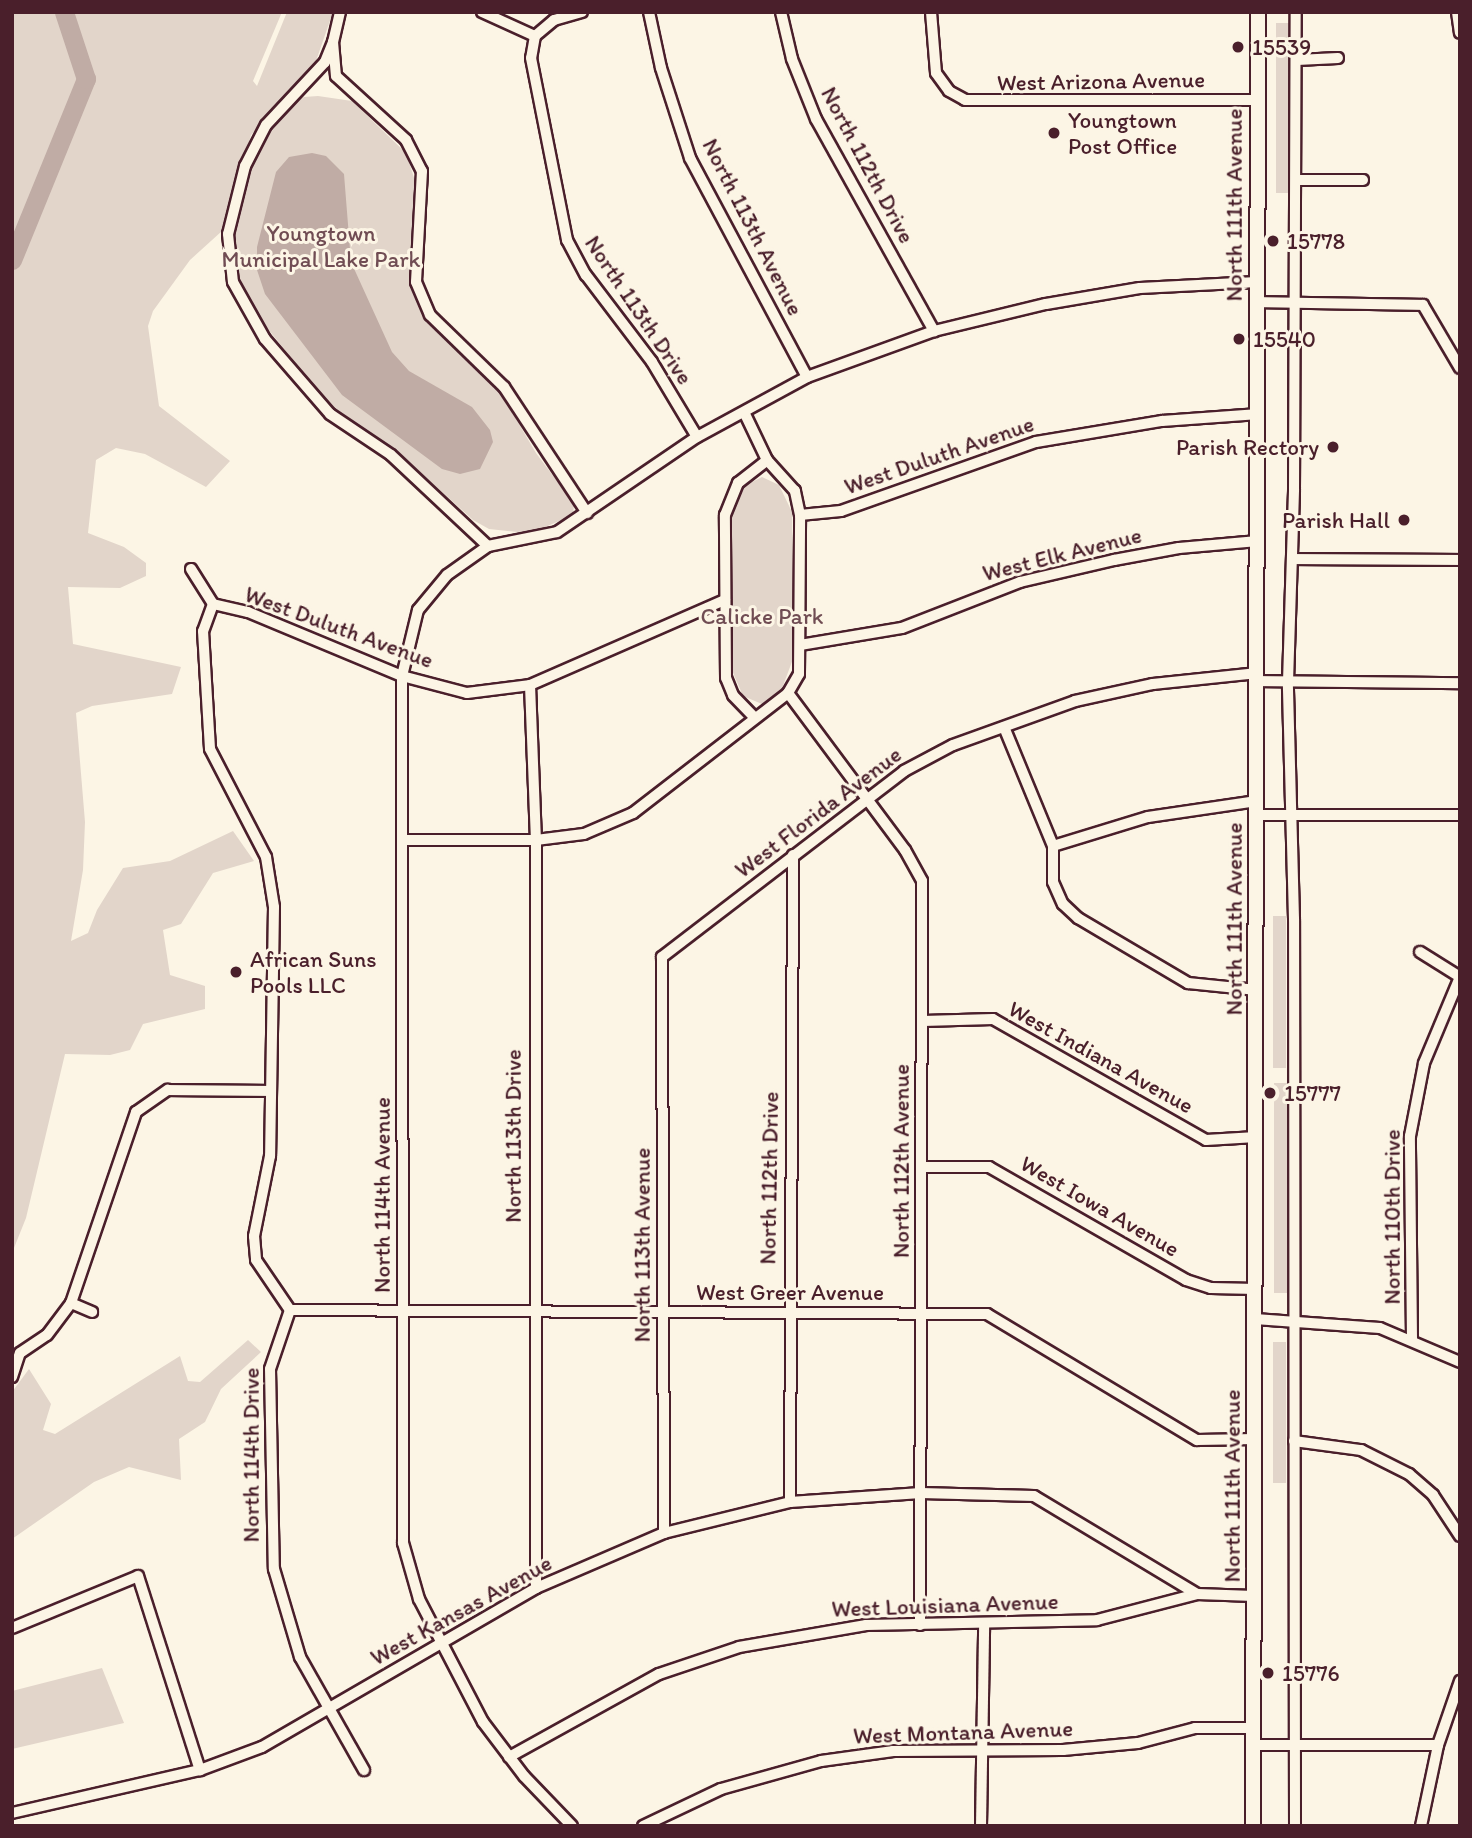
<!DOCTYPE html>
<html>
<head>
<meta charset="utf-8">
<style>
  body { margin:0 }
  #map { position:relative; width:1472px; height:1838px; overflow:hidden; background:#fcf5e5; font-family:Itim,sans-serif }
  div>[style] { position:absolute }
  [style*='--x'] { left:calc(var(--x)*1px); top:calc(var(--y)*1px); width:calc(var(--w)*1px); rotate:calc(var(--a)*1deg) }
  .green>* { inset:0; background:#e2d5ca; transform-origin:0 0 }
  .water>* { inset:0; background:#c0aca5 }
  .river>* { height:19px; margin:-9.5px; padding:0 9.5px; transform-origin:9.5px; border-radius:9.5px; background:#c0aca5 }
  .roads { filter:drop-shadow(2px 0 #4a1f2b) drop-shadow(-2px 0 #4a1f2b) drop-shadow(0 2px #4a1f2b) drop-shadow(0 -2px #4a1f2b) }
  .street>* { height:10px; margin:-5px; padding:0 5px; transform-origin:5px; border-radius:5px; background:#fcf5e5 }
  .secondary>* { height:14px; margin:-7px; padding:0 7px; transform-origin:7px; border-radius:7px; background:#fcf5e5 }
  .dots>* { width:19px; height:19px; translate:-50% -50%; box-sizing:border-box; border:4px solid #fcf5e5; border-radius:50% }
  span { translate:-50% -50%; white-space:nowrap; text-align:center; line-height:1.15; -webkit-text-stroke:6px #fcf5e5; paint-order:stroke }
  .poi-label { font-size:23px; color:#4a1f2b }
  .left { translate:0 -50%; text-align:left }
  .right { translate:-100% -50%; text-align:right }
  .street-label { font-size:23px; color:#4a1f2b }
  .park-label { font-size:23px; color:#704c53 }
  .frame { position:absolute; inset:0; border:14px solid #4a1f2b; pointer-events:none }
</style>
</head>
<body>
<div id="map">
  <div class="green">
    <div style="clip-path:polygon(12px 12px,282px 12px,253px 81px,257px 86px,287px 12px,333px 12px,316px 61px,251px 135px,222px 231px,190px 260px,153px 311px,148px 326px,159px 406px,230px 461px,206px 487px,145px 454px,116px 448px,96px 460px,88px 533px,124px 547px,146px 563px,146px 576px,120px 588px,68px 587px,73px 644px,181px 667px,172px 694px,92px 706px,76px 713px,85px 822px,83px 870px,71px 941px,88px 933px,97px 910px,123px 868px,170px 861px,233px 831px,254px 861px,213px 873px,181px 924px,163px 930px,170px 975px,205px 986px,205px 1009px,143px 1024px,130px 1050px,110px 1055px,65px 1054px,26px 1218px,12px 1253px)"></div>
    <div style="left:1276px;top:23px;width:13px;height:170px"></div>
    <div style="clip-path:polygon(318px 96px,352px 101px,406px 153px,416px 184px,409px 266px,414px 296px,439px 334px,496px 385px,536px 453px,574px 504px,573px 515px,536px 531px,517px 532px,489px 529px,473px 520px,407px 460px,331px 407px,251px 308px,238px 282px,232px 239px,251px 166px,263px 139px,290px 107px,304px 97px)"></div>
    <div style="clip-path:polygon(762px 477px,779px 485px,792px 512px,793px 659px,781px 691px,762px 704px,743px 696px,731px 668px,732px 514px,744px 486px)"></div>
    <div style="left:1273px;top:916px;width:13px;height:152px"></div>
    <div style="left:1274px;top:1083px;width:13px;height:210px"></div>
    <div style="clip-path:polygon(248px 1340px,261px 1352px,221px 1389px,205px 1422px,179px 1439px,181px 1480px,129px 1467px,94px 1482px,12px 1539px,12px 1392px,29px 1369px,51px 1404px,43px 1430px,55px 1434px,180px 1356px,188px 1381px,200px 1382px)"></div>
    <div style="left:1273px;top:1342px;width:13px;height:141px"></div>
    <div style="clip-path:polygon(102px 1668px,124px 1723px,12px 1749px,12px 1691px)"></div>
  </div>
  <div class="water">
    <div style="clip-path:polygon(312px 153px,326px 156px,344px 174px,351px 262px,392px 352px,409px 371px,472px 407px,490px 430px,493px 442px,480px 469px,460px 474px,442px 469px,342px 395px,265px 294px,257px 270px,257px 247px,276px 172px,289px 157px)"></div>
  </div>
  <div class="river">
    <div style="--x:12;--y:260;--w:196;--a:-67.8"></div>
    <div style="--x:86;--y:79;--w:71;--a:-108.2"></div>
  </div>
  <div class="roads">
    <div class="street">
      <div style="--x:340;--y:12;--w:31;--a:103"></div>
      <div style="--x:333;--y:42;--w:34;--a:85"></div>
      <div style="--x:336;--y:76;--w:95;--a:42.4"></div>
      <div style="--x:406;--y:140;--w:35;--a:63"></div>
      <div style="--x:422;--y:171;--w:111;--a:93.1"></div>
      <div style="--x:416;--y:282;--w:36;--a:67"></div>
      <div style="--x:430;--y:315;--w:103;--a:44.2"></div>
      <div style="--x:504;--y:387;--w:151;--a:56.6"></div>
      <div style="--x:482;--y:12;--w:58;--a:24.4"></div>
      <div style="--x:535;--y:36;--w:25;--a:-40"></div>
      <div style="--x:554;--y:20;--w:29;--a:-16"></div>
      <div style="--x:649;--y:12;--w:57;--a:77.9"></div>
      <div style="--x:661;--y:68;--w:95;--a:72.1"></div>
      <div style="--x:690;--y:158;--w:248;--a:61.9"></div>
      <div style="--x:781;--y:12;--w:48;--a:76.8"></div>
      <div style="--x:792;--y:59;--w:65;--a:68.2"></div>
      <div style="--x:816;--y:119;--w:243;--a:60.9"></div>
      <div style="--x:931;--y:12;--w:61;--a:85.3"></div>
      <div style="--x:936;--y:73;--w:22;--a:54"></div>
      <div style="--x:949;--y:91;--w:18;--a:29"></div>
      <div style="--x:965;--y:100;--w:292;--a:0"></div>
      <div style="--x:1457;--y:12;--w:21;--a:82"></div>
      <div style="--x:535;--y:36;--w:22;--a:100"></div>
      <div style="--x:531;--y:58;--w:186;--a:78.8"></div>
      <div style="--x:567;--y:240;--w:40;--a:62"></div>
      <div style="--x:586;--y:275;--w:109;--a:52.8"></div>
      <div style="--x:652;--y:362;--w:87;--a:59"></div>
      <div style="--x:333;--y:42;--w:22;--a:112"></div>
      <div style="--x:325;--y:62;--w:86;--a:133.1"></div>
      <div style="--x:266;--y:125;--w:46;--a:117.1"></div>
      <div style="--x:245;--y:166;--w:70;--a:104"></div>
      <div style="--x:228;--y:234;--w:48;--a:84.1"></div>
      <div style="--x:233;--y:282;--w:65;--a:60.7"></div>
      <div style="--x:265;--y:339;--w:99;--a:49.1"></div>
      <div style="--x:330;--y:414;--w:73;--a:33.9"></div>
      <div style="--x:391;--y:455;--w:133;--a:43.2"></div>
      <div style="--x:1297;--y:60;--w:41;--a:-2.8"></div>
      <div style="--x:1297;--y:180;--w:66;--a:0"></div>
      <div style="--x:1257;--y:302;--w:166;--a:1"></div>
      <div style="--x:1423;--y:305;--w:73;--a:59.6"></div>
      <div style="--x:800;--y:515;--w:41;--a:-5.6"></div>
      <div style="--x:841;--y:511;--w:207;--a:-19.5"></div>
      <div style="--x:1036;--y:442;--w:128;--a:-9.5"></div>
      <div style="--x:1162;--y:421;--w:97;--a:-4.1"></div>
      <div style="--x:1292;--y:559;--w:168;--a:0.3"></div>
      <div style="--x:191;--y:569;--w:41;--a:57.8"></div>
      <div style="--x:213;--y:604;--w:29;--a:110"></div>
      <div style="--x:203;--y:631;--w:118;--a:86.6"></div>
      <div style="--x:210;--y:749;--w:122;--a:62.6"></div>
      <div style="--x:266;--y:857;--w:51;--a:80.9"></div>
      <div style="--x:274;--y:907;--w:249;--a:90.9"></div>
      <div style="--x:270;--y:1156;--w:82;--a:101.3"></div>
      <div style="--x:254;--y:1236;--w:24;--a:85"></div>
      <div style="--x:256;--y:1260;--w:60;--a:55.8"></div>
      <div style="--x:213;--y:604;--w:36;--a:13"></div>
      <div style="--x:248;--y:612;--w:167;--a:22.6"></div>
      <div style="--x:402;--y:676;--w:67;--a:14.7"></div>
      <div style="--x:467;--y:693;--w:64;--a:-7.2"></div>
      <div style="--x:530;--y:685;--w:213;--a:-23.6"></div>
      <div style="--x:800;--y:645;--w:103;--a:-9.5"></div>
      <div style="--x:902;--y:628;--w:127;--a:-21.3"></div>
      <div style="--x:1020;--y:582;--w:97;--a:-13.2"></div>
      <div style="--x:1114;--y:560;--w:66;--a:-10.5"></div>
      <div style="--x:1179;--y:548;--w:79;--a:-5.1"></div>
      <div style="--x:1257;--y:681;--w:203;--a:0.6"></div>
      <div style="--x:530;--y:685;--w:155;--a:87.8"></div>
      <div style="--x:536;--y:840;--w:748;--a:90"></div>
      <div style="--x:788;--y:693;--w:196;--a:53.3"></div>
      <div style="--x:905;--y:850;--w:35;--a:61"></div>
      <div style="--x:922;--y:881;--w:744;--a:90.15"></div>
      <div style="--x:754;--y:717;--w:30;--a:-134"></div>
      <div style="--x:733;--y:695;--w:18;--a:-112"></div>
      <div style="--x:726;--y:678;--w:163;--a:-90.4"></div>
      <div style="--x:725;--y:515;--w:35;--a:-68"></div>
      <div style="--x:738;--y:483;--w:37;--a:-38"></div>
      <div style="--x:1004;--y:727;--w:129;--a:67.6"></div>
      <div style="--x:1053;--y:846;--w:36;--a:90"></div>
      <div style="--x:1053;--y:882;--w:24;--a:66"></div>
      <div style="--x:1063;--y:904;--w:21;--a:43"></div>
      <div style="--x:1078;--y:918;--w:128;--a:30.6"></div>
      <div style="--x:1188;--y:983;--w:69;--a:5.8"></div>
      <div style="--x:1257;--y:815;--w:203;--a:0"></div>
      <div style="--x:404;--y:840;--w:132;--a:0"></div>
      <div style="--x:536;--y:840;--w:48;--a:-7.1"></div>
      <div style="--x:584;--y:834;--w:53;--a:-23.2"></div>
      <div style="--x:633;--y:813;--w:196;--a:-37.7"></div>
      <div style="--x:788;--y:693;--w:22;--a:-60"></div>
      <div style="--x:799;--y:674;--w:159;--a:-89.6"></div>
      <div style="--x:800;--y:515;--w:25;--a:-102"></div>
      <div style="--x:795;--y:491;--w:42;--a:-132.1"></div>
      <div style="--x:767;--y:460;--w:53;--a:-115.6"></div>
      <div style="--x:1053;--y:846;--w:99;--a:-17"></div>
      <div style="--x:1148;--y:817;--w:110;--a:-8.4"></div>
      <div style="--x:1420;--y:952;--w:47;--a:32"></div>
      <div style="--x:923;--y:1021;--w:70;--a:-1.6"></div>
      <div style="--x:993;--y:1019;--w:245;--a:29.6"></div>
      <div style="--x:1206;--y:1140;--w:50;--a:-3.4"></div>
      <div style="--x:923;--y:1167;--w:66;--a:0"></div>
      <div style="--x:989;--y:1167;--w:227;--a:29.8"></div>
      <div style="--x:1186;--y:1280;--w:26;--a:18"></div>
      <div style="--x:1211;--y:1288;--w:45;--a:1.3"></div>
      <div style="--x:71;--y:1303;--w:23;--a:23"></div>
      <div style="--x:290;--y:1310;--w:697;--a:0.33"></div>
      <div style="--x:987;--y:1314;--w:245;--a:31"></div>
      <div style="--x:1197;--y:1440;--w:58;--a:-1"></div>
      <div style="--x:290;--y:1310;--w:62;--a:108.7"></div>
      <div style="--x:270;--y:1369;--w:200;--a:88.9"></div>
      <div style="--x:274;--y:1569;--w:92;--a:73.5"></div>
      <div style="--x:300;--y:1657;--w:130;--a:60.5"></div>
      <div style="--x:1255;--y:1319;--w:125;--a:4.1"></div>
      <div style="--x:1380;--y:1328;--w:87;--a:23"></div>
      <div style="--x:1412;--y:1339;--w:203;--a:-90.6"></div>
      <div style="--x:1410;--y:1136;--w:74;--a:-79.1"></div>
      <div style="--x:1424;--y:1063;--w:93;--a:-67.3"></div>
      <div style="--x:12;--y:1377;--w:25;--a:-72"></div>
      <div style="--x:20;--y:1353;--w:32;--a:-34"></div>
      <div style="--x:47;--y:1335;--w:40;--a:-53"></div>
      <div style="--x:71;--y:1303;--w:202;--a:-71.2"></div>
      <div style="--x:136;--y:1112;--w:39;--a:-35"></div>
      <div style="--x:168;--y:1090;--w:102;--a:0.6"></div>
      <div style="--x:1294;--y:1441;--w:68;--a:7.7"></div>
      <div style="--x:1361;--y:1450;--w:54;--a:26.6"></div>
      <div style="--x:1409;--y:1474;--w:32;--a:41"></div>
      <div style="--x:1433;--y:1495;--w:49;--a:56.6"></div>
      <div style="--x:790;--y:1502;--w:647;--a:-89.73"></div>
      <div style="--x:664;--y:1533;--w:576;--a:-90.2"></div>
      <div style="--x:662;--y:957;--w:305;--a:-37.5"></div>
      <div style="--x:904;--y:771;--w:55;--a:-28"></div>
      <div style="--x:953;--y:745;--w:130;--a:-19.8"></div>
      <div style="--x:1075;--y:701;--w:80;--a:-12.3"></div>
      <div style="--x:1153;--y:684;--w:105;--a:-6"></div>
      <div style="--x:12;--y:1628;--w:136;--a:-22.4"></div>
      <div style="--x:138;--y:1576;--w:204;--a:72.3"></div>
      <div style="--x:1253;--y:1745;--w:185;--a:0"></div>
      <div style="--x:509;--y:1757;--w:171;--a:-29"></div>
      <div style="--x:659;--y:1674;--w:84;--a:-18.6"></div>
      <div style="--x:739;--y:1647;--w:129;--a:-9.8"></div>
      <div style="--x:866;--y:1625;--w:231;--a:-1.2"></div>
      <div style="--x:1097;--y:1620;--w:103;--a:-14.6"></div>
      <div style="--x:12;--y:1813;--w:193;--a:-12.9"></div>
      <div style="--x:200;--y:1770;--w:66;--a:-20.4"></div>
      <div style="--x:262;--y:1747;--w:317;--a:-30.1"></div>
      <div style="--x:536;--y:1588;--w:139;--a:-23.3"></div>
      <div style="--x:664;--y:1533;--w:130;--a:-13.8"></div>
      <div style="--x:790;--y:1502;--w:131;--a:-3.9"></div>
      <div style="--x:921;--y:1493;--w:113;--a:1.5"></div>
      <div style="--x:1034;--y:1496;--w:190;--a:31"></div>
      <div style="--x:1197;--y:1594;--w:57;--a:2"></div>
      <div style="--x:572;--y:1826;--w:69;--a:-133.8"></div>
      <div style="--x:524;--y:1776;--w:68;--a:-127.2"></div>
      <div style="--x:483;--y:1722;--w:139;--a:-117.5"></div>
      <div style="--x:419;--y:1599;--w:58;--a:-105.9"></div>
      <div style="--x:403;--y:1543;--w:867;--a:-90.07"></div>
      <div style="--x:402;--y:676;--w:68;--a:-76.4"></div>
      <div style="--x:418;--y:610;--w:45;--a:-50.4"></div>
      <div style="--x:447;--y:575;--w:50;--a:-35.3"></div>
      <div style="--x:488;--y:546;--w:70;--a:-11.5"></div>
      <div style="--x:557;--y:532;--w:169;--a:-34.2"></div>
      <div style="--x:697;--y:437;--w:125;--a:-28.6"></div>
      <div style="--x:807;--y:377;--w:135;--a:-19.9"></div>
      <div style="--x:934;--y:331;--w:115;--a:-13.6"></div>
      <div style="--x:1046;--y:304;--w:95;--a:-9.7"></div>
      <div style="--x:1140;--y:288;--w:117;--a:-2.9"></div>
      <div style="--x:643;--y:1826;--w:86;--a:-25.4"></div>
      <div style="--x:721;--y:1789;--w:104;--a:-15.6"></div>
      <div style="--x:821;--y:1761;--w:73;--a:-7.9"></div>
      <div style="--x:893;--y:1751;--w:170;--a:-0.3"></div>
      <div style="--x:1063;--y:1750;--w:75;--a:-5.3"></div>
      <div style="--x:1138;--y:1743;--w:59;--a:-14.7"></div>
      <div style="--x:1195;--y:1728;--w:58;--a:0"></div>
      <div style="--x:981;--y:1826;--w:201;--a:-89.1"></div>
      <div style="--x:1295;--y:1826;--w:907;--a:-90.06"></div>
      <div style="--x:1294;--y:919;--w:237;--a:-91.5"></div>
      <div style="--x:1288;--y:682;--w:193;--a:-88.2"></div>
      <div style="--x:1294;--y:489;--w:477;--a:-89.8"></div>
      <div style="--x:1421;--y:1826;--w:83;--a:-78.1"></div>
      <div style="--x:1438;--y:1745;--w:68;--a:-71"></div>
    </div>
    <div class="secondary">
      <div style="--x:1253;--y:1826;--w:1814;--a:-89.84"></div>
    </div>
  </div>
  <div class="dots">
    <div style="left:1238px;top:47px;background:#4a1f2b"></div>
    <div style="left:1054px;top:133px;background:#4a1f2b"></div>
    <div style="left:1273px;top:241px;background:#4a1f2b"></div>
    <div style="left:1239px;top:339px;background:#4a1f2b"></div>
    <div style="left:1333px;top:447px;background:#4a1f2b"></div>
    <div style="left:1404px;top:520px;background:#4a1f2b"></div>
    <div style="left:236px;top:972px;background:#4a1f2b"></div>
    <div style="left:1270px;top:1093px;background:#4a1f2b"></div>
    <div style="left:1268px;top:1673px;background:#4a1f2b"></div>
  </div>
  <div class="poi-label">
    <span class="left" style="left:1252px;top:47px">15539</span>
    <span class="left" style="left:1068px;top:133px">Youngtown<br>Post Office</span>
    <span class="left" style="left:1287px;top:241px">15778</span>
    <span class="left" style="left:1253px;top:339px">15540</span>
    <span class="right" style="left:1319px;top:447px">Parish Rectory</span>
    <span class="right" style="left:1390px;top:520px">Parish Hall</span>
    <span class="left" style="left:250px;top:972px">African Suns<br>Pools LLC</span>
    <span class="left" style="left:1284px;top:1093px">15777</span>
    <span class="left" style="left:1282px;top:1673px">15776</span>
  </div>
  <div class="street-label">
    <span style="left:1101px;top:81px;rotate:-1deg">West Arizona Avenue</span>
    <span style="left:868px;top:165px;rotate:62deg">North 112th Drive</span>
    <span style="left:1234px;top:205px;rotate:-90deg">North 111th Avenue</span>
    <span style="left:753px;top:227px;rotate:63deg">North 113th Avenue</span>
    <span style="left:639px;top:310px;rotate:56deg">North 113th Drive</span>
    <span style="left:939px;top:455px;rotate:-19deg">West Duluth Avenue</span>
    <span style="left:1062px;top:554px;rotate:-14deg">West Elk Avenue</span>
    <span style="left:339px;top:627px;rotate:20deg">West Duluth Avenue</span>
    <span style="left:818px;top:812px;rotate:-37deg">West Florida Avenue</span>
    <span style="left:1234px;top:919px;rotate:-90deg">North 111th Avenue</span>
    <span style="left:1101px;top:1057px;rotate:29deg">West Indiana Avenue</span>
    <span style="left:513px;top:1136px;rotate:-90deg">North 113th Drive</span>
    <span style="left:901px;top:1161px;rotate:-90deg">North 112th Avenue</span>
    <span style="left:769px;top:1178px;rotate:-89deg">North 112th Drive</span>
    <span style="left:382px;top:1195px;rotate:-90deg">North 114th Avenue</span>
    <span style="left:1100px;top:1206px;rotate:30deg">West Iowa Avenue</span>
    <span style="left:1392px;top:1217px;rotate:-90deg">North 110th Drive</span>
    <span style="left:642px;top:1245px;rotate:-90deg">North 113th Avenue</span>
    <span style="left:790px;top:1292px">West Greer Avenue</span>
    <span style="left:251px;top:1455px;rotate:-90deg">North 114th Drive</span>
    <span style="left:1232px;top:1486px;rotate:-90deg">North 111th Avenue</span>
    <span style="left:945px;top:1605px;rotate:-2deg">West Louisiana Avenue</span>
    <span style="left:461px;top:1610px;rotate:-29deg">West Kansas Avenue</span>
    <span style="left:963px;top:1732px;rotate:-2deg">West Montana Avenue</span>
  </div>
  <div class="park-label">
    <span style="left:321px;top:246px">Youngtown<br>Municipal Lake Park</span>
    <span style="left:762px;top:616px">Calicke Park</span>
  </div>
  <div class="frame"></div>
</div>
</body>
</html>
